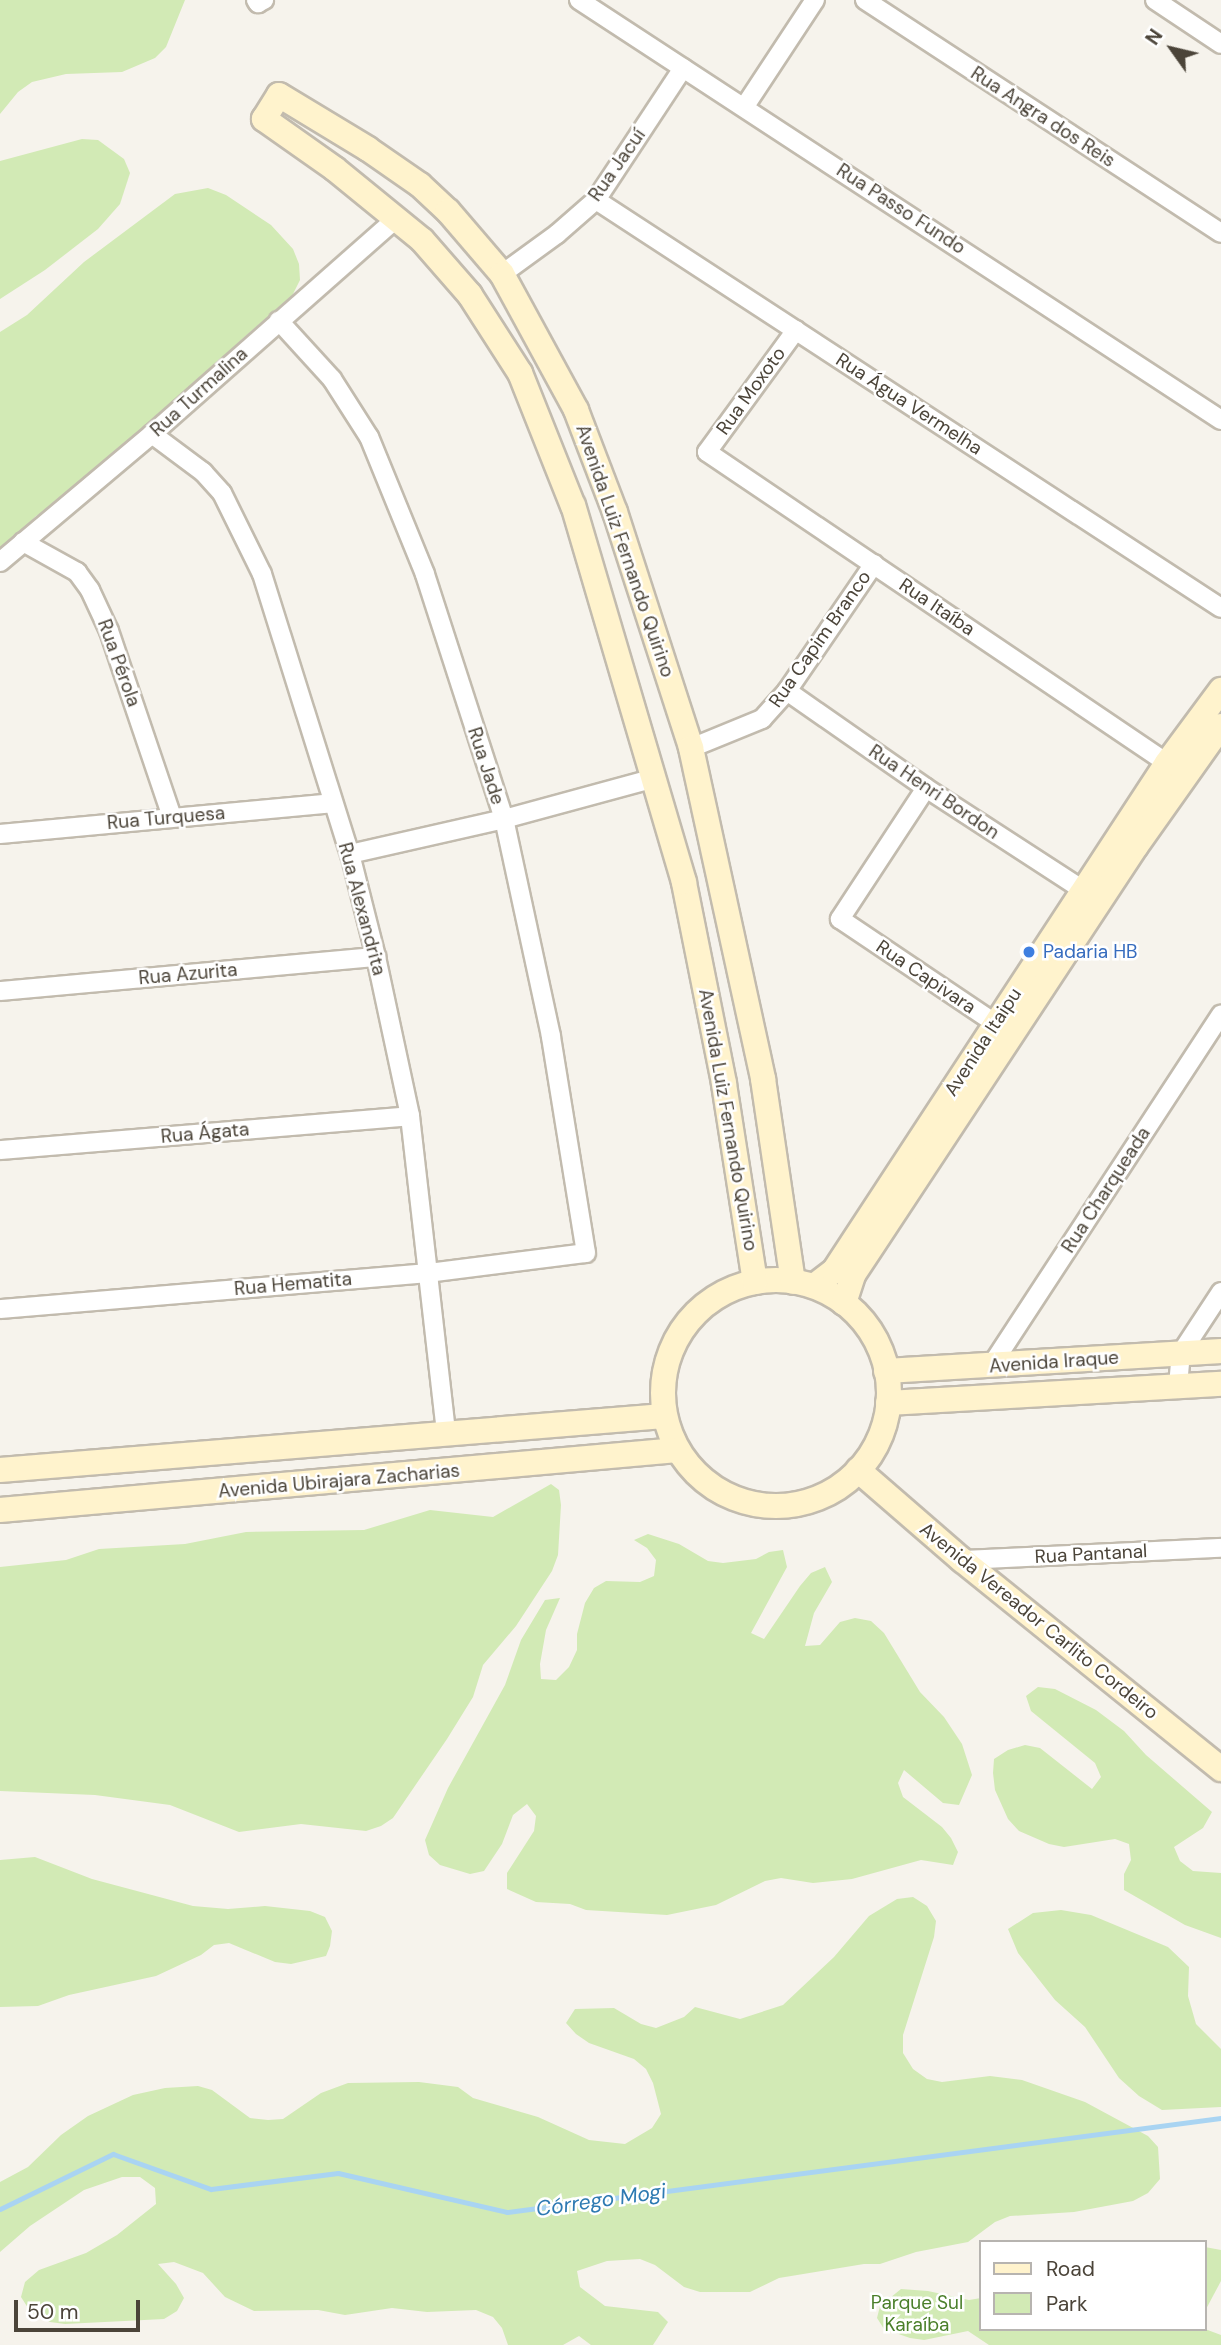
<!DOCTYPE html>
<html>
<head>
<meta charset="utf-8">
<style>
  body { margin:0 }
  #map { position:relative; width:1221px; height:2345px; overflow:hidden; background:#f6f3ec; font-family:"DM Sans",sans-serif }
  div>[style] { position:absolute }
  [style*='--x'] { left:calc(var(--x)*1px); top:calc(var(--y)*1px); width:calc(var(--w)*1px); rotate:calc(var(--a)*1deg) }
  .green>* { inset:0; background:#d2eab5 }
  .stream>* { height:5px; margin:-2.5px; padding:0 2.5px; transform-origin:2.5px; border-radius:2.5px; background:#a9d4f2 }
  .roads { filter:drop-shadow(2px 0 #c2bbae) drop-shadow(-2px 0 #c2bbae) drop-shadow(0 2px #c2bbae) drop-shadow(0 -2px #c2bbae) }
  .street>* { height:18px; margin:-9px; padding:0 9px; transform-origin:9px; border-radius:9px; background:#fff }
  .secondary>* { height:24px; margin:-12px; padding:0 12px; transform-origin:12px; border-radius:12px; background:#fff3cd }
  .secondary>.ring { margin:-12px; padding:0; box-sizing:content-box; background:none; border:24px solid #fff3cd; border-radius:50% }
  .dots>* { width:19px; height:19px; translate:-50% -50%; box-sizing:border-box; border:4px solid #fff; border-radius:50% }
  span { translate:-50% -50%; white-space:nowrap; text-align:center; line-height:1.15; -webkit-text-stroke:5px #fff; paint-order:stroke }
  .street-label { font-size:19px; color:#4b4439 }
  .shop-label { font-size:19px; color:#366cbe }
  .left { translate:0 -50%; text-align:left }
  .park-label { font-size:19px; color:#4a7f2a }
  .water-label { font-size:21px; color:#2e7ab2; font-style:italic }
  .legend { position:absolute; left:979px; top:2240px; width:228px; height:91px; box-sizing:border-box; background:#fff; border:2px solid #b7b4b0; margin:0; padding:9px 12px; list-style:none; font-size:21px; color:#4b4439 }
  .legend li { display:flex; align-items:center; gap:14px; height:35px }
  .legend b { width:35px; border:2px solid #b7b4b0 }
  .north { position:absolute; left:1137px; top:14px; width:70px; height:70px; -webkit-text-stroke:5px #fff; paint-order:stroke; rotate:304deg; font-size:19px; font-weight:700; line-height:28px; text-align:center; color:#4b4439 }
  .north::after { content:''; display:block; margin:auto; width:24px; height:32px; background:#4b4439; clip-path:polygon(50% 0,100% 100%,50% 72%,0 100%) }
  .scale { position:absolute; left:14px; top:2300px; width:126px; height:32px; box-sizing:border-box; border:4px solid #4b4439; border-top:0; padding-left:9px; font-size:21px; line-height:24px; white-space:nowrap; color:#4b4439; -webkit-text-stroke:5px #fff; paint-order:stroke }
</style>
</head>
<body>
<div id="map">
  <div class="green">
    <div style="clip-path:polygon(0 0,185px 0,166px 47px,155px 58px,122px 72px,66px 74px,32px 82px,18px 92px,0 114px)"></div>
    <div style="clip-path:polygon(82px 139px,98px 140px,124px 159px,130px 173px,120px 204px,98px 229px,45px 270px,0 299px,0 161px)"></div>
    <div style="clip-path:polygon(208px 188px,226px 195px,271px 225px,293px 249px,299px 264px,300px 280px,292px 296px,241px 340px,210px 375px,154px 418px,52px 507px,36px 516px,0 551px,0 332px,27px 315px,84px 262px,175px 194px)"></div>
    <div style="clip-path:polygon(551px 1484px,559px 1490px,561px 1505px,558px 1555px,552px 1571px,516px 1626px,483px 1665px,473px 1697px,447px 1739px,393px 1818px,381px 1826px,366px 1831px,301px 1824px,239px 1832px,170px 1805px,95px 1795px,0 1791px,0 1567px,66px 1560px,99px 1549px,185px 1544px,246px 1532px,364px 1530px,430px 1510px,493px 1517px)"></div>
    <div style="clip-path:polygon(648px 1534px,679px 1544px,708px 1561px,723px 1563px,756px 1559px,769px 1552px,783px 1550px,787px 1567px,751px 1633px,764px 1639px,800px 1586px,811px 1573px,825px 1567px,832px 1582px,814px 1613px,805px 1646px,820px 1645px,840px 1622px,855px 1618px,871px 1621px,884px 1633px,920px 1692px,944px 1717px,962px 1744px,972px 1775px,959px 1805px,943px 1803px,904px 1770px,898px 1783px,903px 1797px,942px 1827px,951px 1838px,958px 1852px,953px 1865px,921px 1860px,852px 1879px,813px 1883px,781px 1878px,765px 1881px,716px 1905px,667px 1915px,586px 1910px,570px 1904px,536px 1902px,507px 1889px,507px 1873px,534px 1831px,536px 1816px,527px 1804px,513px 1815px,502px 1844px,484px 1871px,470px 1874px,440px 1865px,429px 1855px,425px 1840px,448px 1788px,505px 1685px,521px 1640px,545px 1600px,560px 1598px,546px 1630px,540px 1664px,541px 1679px,556px 1680px,569px 1667px,577px 1650px,577px 1634px,585px 1603px,594px 1588px,606px 1581px,640px 1582px,654px 1576px,656px 1560px,647px 1548px,634px 1540px)"></div>
    <div style="clip-path:polygon(1038px 1687px,1055px 1689px,1096px 1710px,1124px 1731px,1146px 1755px,1212px 1812px,1203px 1828px,1174px 1847px,1180px 1861px,1193px 1871px,1221px 1873px,1221px 1938px,1185px 1925px,1124px 1890px,1124px 1874px,1131px 1860px,1129px 1844px,1115px 1839px,1064px 1847px,1049px 1844px,1019px 1831px,1008px 1819px,995px 1790px,993px 1773px,994px 1759px,1008px 1750px,1025px 1745px,1040px 1748px,1092px 1789px,1101px 1777px,1095px 1763px,1031px 1711px,1026px 1696px)"></div>
    <div style="clip-path:polygon(35px 1857px,92px 1879px,193px 1906px,228px 1909px,265px 1906px,310px 1911px,325px 1917px,332px 1931px,330px 1946px,326px 1956px,291px 1964px,275px 1962px,229px 1943px,214px 1945px,201px 1955px,156px 1976px,69px 1995px,38px 2006px,0 2007px,0 1860px)"></div>
    <div style="clip-path:polygon(913px 1897px,927px 1906px,936px 1921px,934px 1937px,903px 2035px,903px 2053px,913px 2069px,927px 2079px,942px 2082px,990px 2076px,1022px 2080px,1085px 2102px,1148px 2136px,1158px 2147px,1160px 2179px,1148px 2193px,1133px 2201px,1074px 2212px,1010px 2216px,995px 2222px,968px 2242px,916px 2252px,880px 2264px,864px 2264px,779px 2278px,750px 2292px,700px 2292px,684px 2287px,655px 2265px,640px 2259px,607px 2261px,577px 2271px,580px 2287px,605px 2306px,658px 2312px,668px 2322px,653px 2345px,591px 2345px,579px 2336px,563px 2345px,508px 2345px,502px 2328px,493px 2317px,476px 2310px,427px 2312px,392px 2308px,345px 2315px,318px 2310px,254px 2311px,225px 2297px,203px 2273px,174px 2262px,158px 2264px,176px 2284px,184px 2298px,177px 2311px,164px 2319px,65px 2324px,50px 2322px,30px 2311px,21px 2297px,25px 2282px,39px 2270px,86px 2253px,117px 2235px,156px 2204px,155px 2188px,140px 2177px,122px 2177px,84px 2190px,30px 2226px,0 2252px,0 2182px,28px 2167px,61px 2135px,88px 2116px,133px 2095px,165px 2088px,198px 2086px,212px 2090px,250px 2118px,268px 2120px,283px 2119px,321px 2093px,348px 2083px,419px 2082px,458px 2087px,473px 2098px,538px 2117px,589px 2140px,625px 2144px,652px 2128px,661px 2114px,653px 2083px,646px 2069px,634px 2059px,589px 2043px,576px 2034px,566px 2023px,575px 2009px,614px 2008px,641px 2024px,656px 2028px,684px 2017px,695px 2007px,740px 2019px,783px 2005px,834px 1957px,869px 1916px,897px 1899px)"></div>
    <div style="clip-path:polygon(1061px 1910px,1091px 1915px,1168px 1947px,1189px 1967px,1188px 1996px,1196px 2024px,1221px 2049px,1221px 2107px,1162px 2110px,1139px 2096px,1119px 2078px,1085px 2027px,1055px 2000px,1018px 1953px,1008px 1929px,1033px 1913px)"></div>
    <div style="clip-path:polygon(1205px 2247px,1221px 2250px,1221px 2281px,1205px 2311px)"></div>
    <div style="clip-path:polygon(901px 2289px,928px 2291px,969px 2300px,981px 2298px,981px 2329px,1205px 2329px,1221px 2335px,1221px 2345px,989px 2345px,968px 2331px,924px 2340px,910px 2338px,884px 2329px,877px 2318px,880px 2306px)"></div>
  </div>
  <div class="stream">
    <div style="--x:0;--y:2209;--w:126;--a:-26"></div>
    <div style="--x:113;--y:2154;--w:104;--a:19.7"></div>
    <div style="--x:211;--y:2189;--w:128;--a:-7.2"></div>
    <div style="--x:338;--y:2173;--w:173;--a:13"></div>
    <div style="--x:507;--y:2212;--w:720;--a:-7.5"></div>
  </div>
  <div class="roads">
    <div class="street">
      <div style="--x:256;--y:0;--w:4;--a:56"></div>
      <div style="--x:258;--y:3;--w:7;--a:-27"></div>
      <div style="--x:579;--y:0;--w:767;--a:33.19"></div>
      <div style="--x:865;--y:0;--w:425;--a:33.2"></div>
      <div style="--x:1155;--y:0;--w:79;--a:33.7"></div>
      <div style="--x:745;--y:106;--w:127;--a:-56.6"></div>
      <div style="--x:596;--y:200;--w:746;--a:33.14"></div>
      <div style="--x:502;--y:274;--w:68;--a:-36"></div>
      <div style="--x:557;--y:234;--w:52;--a:-41.1"></div>
      <div style="--x:596;--y:200;--w:158;--a:-56.6"></div>
      <div style="--x:796;--y:330;--w:151;--a:126.1"></div>
      <div style="--x:707;--y:452;--w:555;--a:34.06"></div>
      <div style="--x:152;--y:434;--w:64;--a:36.7"></div>
      <div style="--x:203;--y:472;--w:28;--a:48"></div>
      <div style="--x:222;--y:493;--w:90;--a:63.7"></div>
      <div style="--x:262;--y:574;--w:294;--a:72.6"></div>
      <div style="--x:350;--y:854;--w:106;--a:75.8"></div>
      <div style="--x:376;--y:957;--w:163;--a:77.9"></div>
      <div style="--x:410;--y:1116;--w:320;--a:83.5"></div>
      <div style="--x:23;--y:542;--w:62;--a:29.1"></div>
      <div style="--x:77;--y:572;--w:22;--a:54"></div>
      <div style="--x:90;--y:590;--w:45;--a:65.1"></div>
      <div style="--x:109;--y:631;--w:196;--a:71.3"></div>
      <div style="--x:0;--y:562;--w:199;--a:-40.1"></div>
      <div style="--x:152;--y:434;--w:325;--a:-41.4"></div>
      <div style="--x:787;--y:691;--w:169;--a:34.9"></div>
      <div style="--x:926;--y:788;--w:198;--a:33"></div>
      <div style="--x:691;--y:748;--w:77;--a:-22.2"></div>
      <div style="--x:762;--y:719;--w:38;--a:-48"></div>
      <div style="--x:787;--y:691;--w:154;--a:-55.6"></div>
      <div style="--x:926;--y:788;--w:157;--a:123.3"></div>
      <div style="--x:840;--y:919;--w:197;--a:33.9"></div>
      <div style="--x:0;--y:834;--w:333;--a:-5.3"></div>
      <div style="--x:350;--y:854;--w:158;--a:-12.8"></div>
      <div style="--x:504;--y:819;--w:156;--a:-15.2"></div>
      <div style="--x:0;--y:991;--w:378;--a:-5.2"></div>
      <div style="--x:0;--y:1150;--w:411;--a:-4.7"></div>
      <div style="--x:0;--y:1309;--w:430;--a:-4.8"></div>
      <div style="--x:428;--y:1273;--w:159;--a:-7.2"></div>
      <div style="--x:586;--y:1253;--w:220;--a:-99.2"></div>
      <div style="--x:551;--y:1036;--w:222;--a:-102.2"></div>
      <div style="--x:504;--y:819;--w:257;--a:-107.9"></div>
      <div style="--x:425;--y:574;--w:148;--a:-112.2"></div>
      <div style="--x:369;--y:437;--w:69;--a:-122.5"></div>
      <div style="--x:332;--y:379;--w:79;--a:-132.4"></div>
      <div style="--x:991;--y:1366;--w:420;--a:-56.8"></div>
      <div style="--x:1178;--y:1386;--w:33;--a:-85"></div>
      <div style="--x:1181;--y:1353;--w:73;--a:-56.7"></div>
      <div style="--x:962;--y:1560;--w:259;--a:-2.7"></div>
    </div>
    <div class="secondary">
      <div class="ring" style="left:663px;top:1280px;width:202px;height:202px"></div>
      <div style="--x:755;--y:1282;--w:201;--a:-98.9"></div>
      <div style="--x:724;--y:1083;--w:205;--a:-101.3"></div>
      <div style="--x:684;--y:882;--w:392;--a:-106.4"></div>
      <div style="--x:573;--y:506;--w:143;--a:-111.7"></div>
      <div style="--x:520;--y:373;--w:93;--a:-122.7"></div>
      <div style="--x:470;--y:295;--w:73;--a:-131.1"></div>
      <div style="--x:422;--y:240;--w:112;--a:-140.8"></div>
      <div style="--x:335;--y:169;--w:87;--a:-144.8"></div>
      <div style="--x:264;--y:119;--w:28;--a:-58"></div>
      <div style="--x:279;--y:95;--w:104;--a:31.2"></div>
      <div style="--x:368;--y:149;--w:63;--a:34.7"></div>
      <div style="--x:420;--y:185;--w:38;--a:43"></div>
      <div style="--x:448;--y:211;--w:83;--a:49.4"></div>
      <div style="--x:502;--y:274;--w:155;--a:61.4"></div>
      <div style="--x:576;--y:410;--w:109;--a:69.1"></div>
      <div style="--x:615;--y:512;--w:248;--a:72.1"></div>
      <div style="--x:691;--y:748;--w:339;--a:77.7"></div>
      <div style="--x:763;--y:1079;--w:205;--a:81.6"></div>
      <div style="--x:814;--y:1286;--w:25;--a:-37"></div>
      <div style="--x:834;--y:1271;--w:607;--a:-56.75"></div>
      <div style="--x:1167;--y:763;--w:91;--a:-53.5"></div>
      <div style="--x:844;--y:1303;--w:29;--a:-72"></div>
      <div style="--x:853;--y:1275;--w:514;--a:-56.59"></div>
      <div style="--x:1136;--y:846;--w:147;--a:-54.7"></div>
      <div style="--x:886;--y:1371;--w:336;--a:-3.4"></div>
      <div style="--x:888;--y:1403;--w:334;--a:-3.3"></div>
      <div style="--x:0;--y:1470;--w:666;--a:-4.65"></div>
      <div style="--x:858;--y:1470;--w:138;--a:40.9"></div>
      <div style="--x:962;--y:1560;--w:333;--a:38.9"></div>
      <div style="--x:0;--y:1510;--w:680;--a:-5.06"></div>
    </div>
  </div>
  <div class="dots">
    <div style="left:1029px;top:952px;background:#3f7fe0"></div>
  </div>
  <div class="street-label">
    <span style="left:1043px;top:117px;rotate:33deg">Rua Angra dos Reis</span>
    <span style="left:617px;top:165px;rotate:-55deg">Rua Jacuí</span>
    <span style="left:901px;top:209px;rotate:33deg">Rua Passo Fundo</span>
    <span style="left:751px;top:391px;rotate:-54deg">Rua Moxoto</span>
    <span style="left:199px;top:392px;rotate:-42deg">Rua Turmalina</span>
    <span style="left:909px;top:404px;rotate:33deg">Rua Água Vermelha</span>
    <span style="left:625px;top:551px;rotate:71deg">Avenida Luiz Fernando Quirino</span>
    <span style="left:937px;top:607px;rotate:34deg">Rua Itaíba</span>
    <span style="left:820px;top:639px;rotate:-55deg">Rua Capim Branco</span>
    <span style="left:119px;top:663px;rotate:70deg">Rua Pérola</span>
    <span style="left:486px;top:766px;rotate:72deg">Rua Jade</span>
    <span style="left:934px;top:792px;rotate:34deg">Rua Henri Bordon</span>
    <span style="left:166px;top:818px;rotate:-5deg">Rua Turquesa</span>
    <span style="left:362px;top:909px;rotate:75deg">Rua Alexandrita</span>
    <span style="left:188px;top:974px;rotate:-5deg">Rua Azurita</span>
    <span style="left:926px;top:977px;rotate:34deg">Rua Capivara</span>
    <span style="left:983px;top:1042px;rotate:-57deg">Avenida Itaipu</span>
    <span style="left:728px;top:1120px;rotate:80deg">Avenida Luiz Fernando Quirino</span>
    <span style="left:205px;top:1133px;rotate:-5deg">Rua Ágata</span>
    <span style="left:1106px;top:1190px;rotate:-57deg">Rua Charqueada</span>
    <span style="left:293px;top:1284px;rotate:-5deg">Rua Hematita</span>
    <span style="left:1054px;top:1362px;rotate:-4deg">Avenida Iraque</span>
    <span style="left:339px;top:1481px;rotate:-5deg">Avenida Ubirajara Zacharias</span>
    <span style="left:1091px;top:1554px;rotate:-3deg">Rua Pantanal</span>
    <span style="left:1039px;top:1621px;rotate:39deg">Avenida Vereador Carlito Cordeiro</span>
  </div>
  <div class="shop-label">
    <span class="left" style="left:1043px;top:952px">Padaria HB</span>
  </div>
  <div class="park-label">
    <span style="left:917px;top:2314px">Parque Sul<br>Karaíba</span>
  </div>
  <div class="water-label">
    <span style="left:601px;top:2200px;rotate:-8deg">Córrego Mogi</span>
  </div>
  <ul class="legend">
  <li><b style="height:9px;background:#fff3cd"></b>Road</li>
  <li><b style="height:19px;background:#d2eab5"></b>Park</li>
  </ul>
  <div class="north">N</div>
  <div class="scale">50 m</div>
</div>
</body>
</html>
